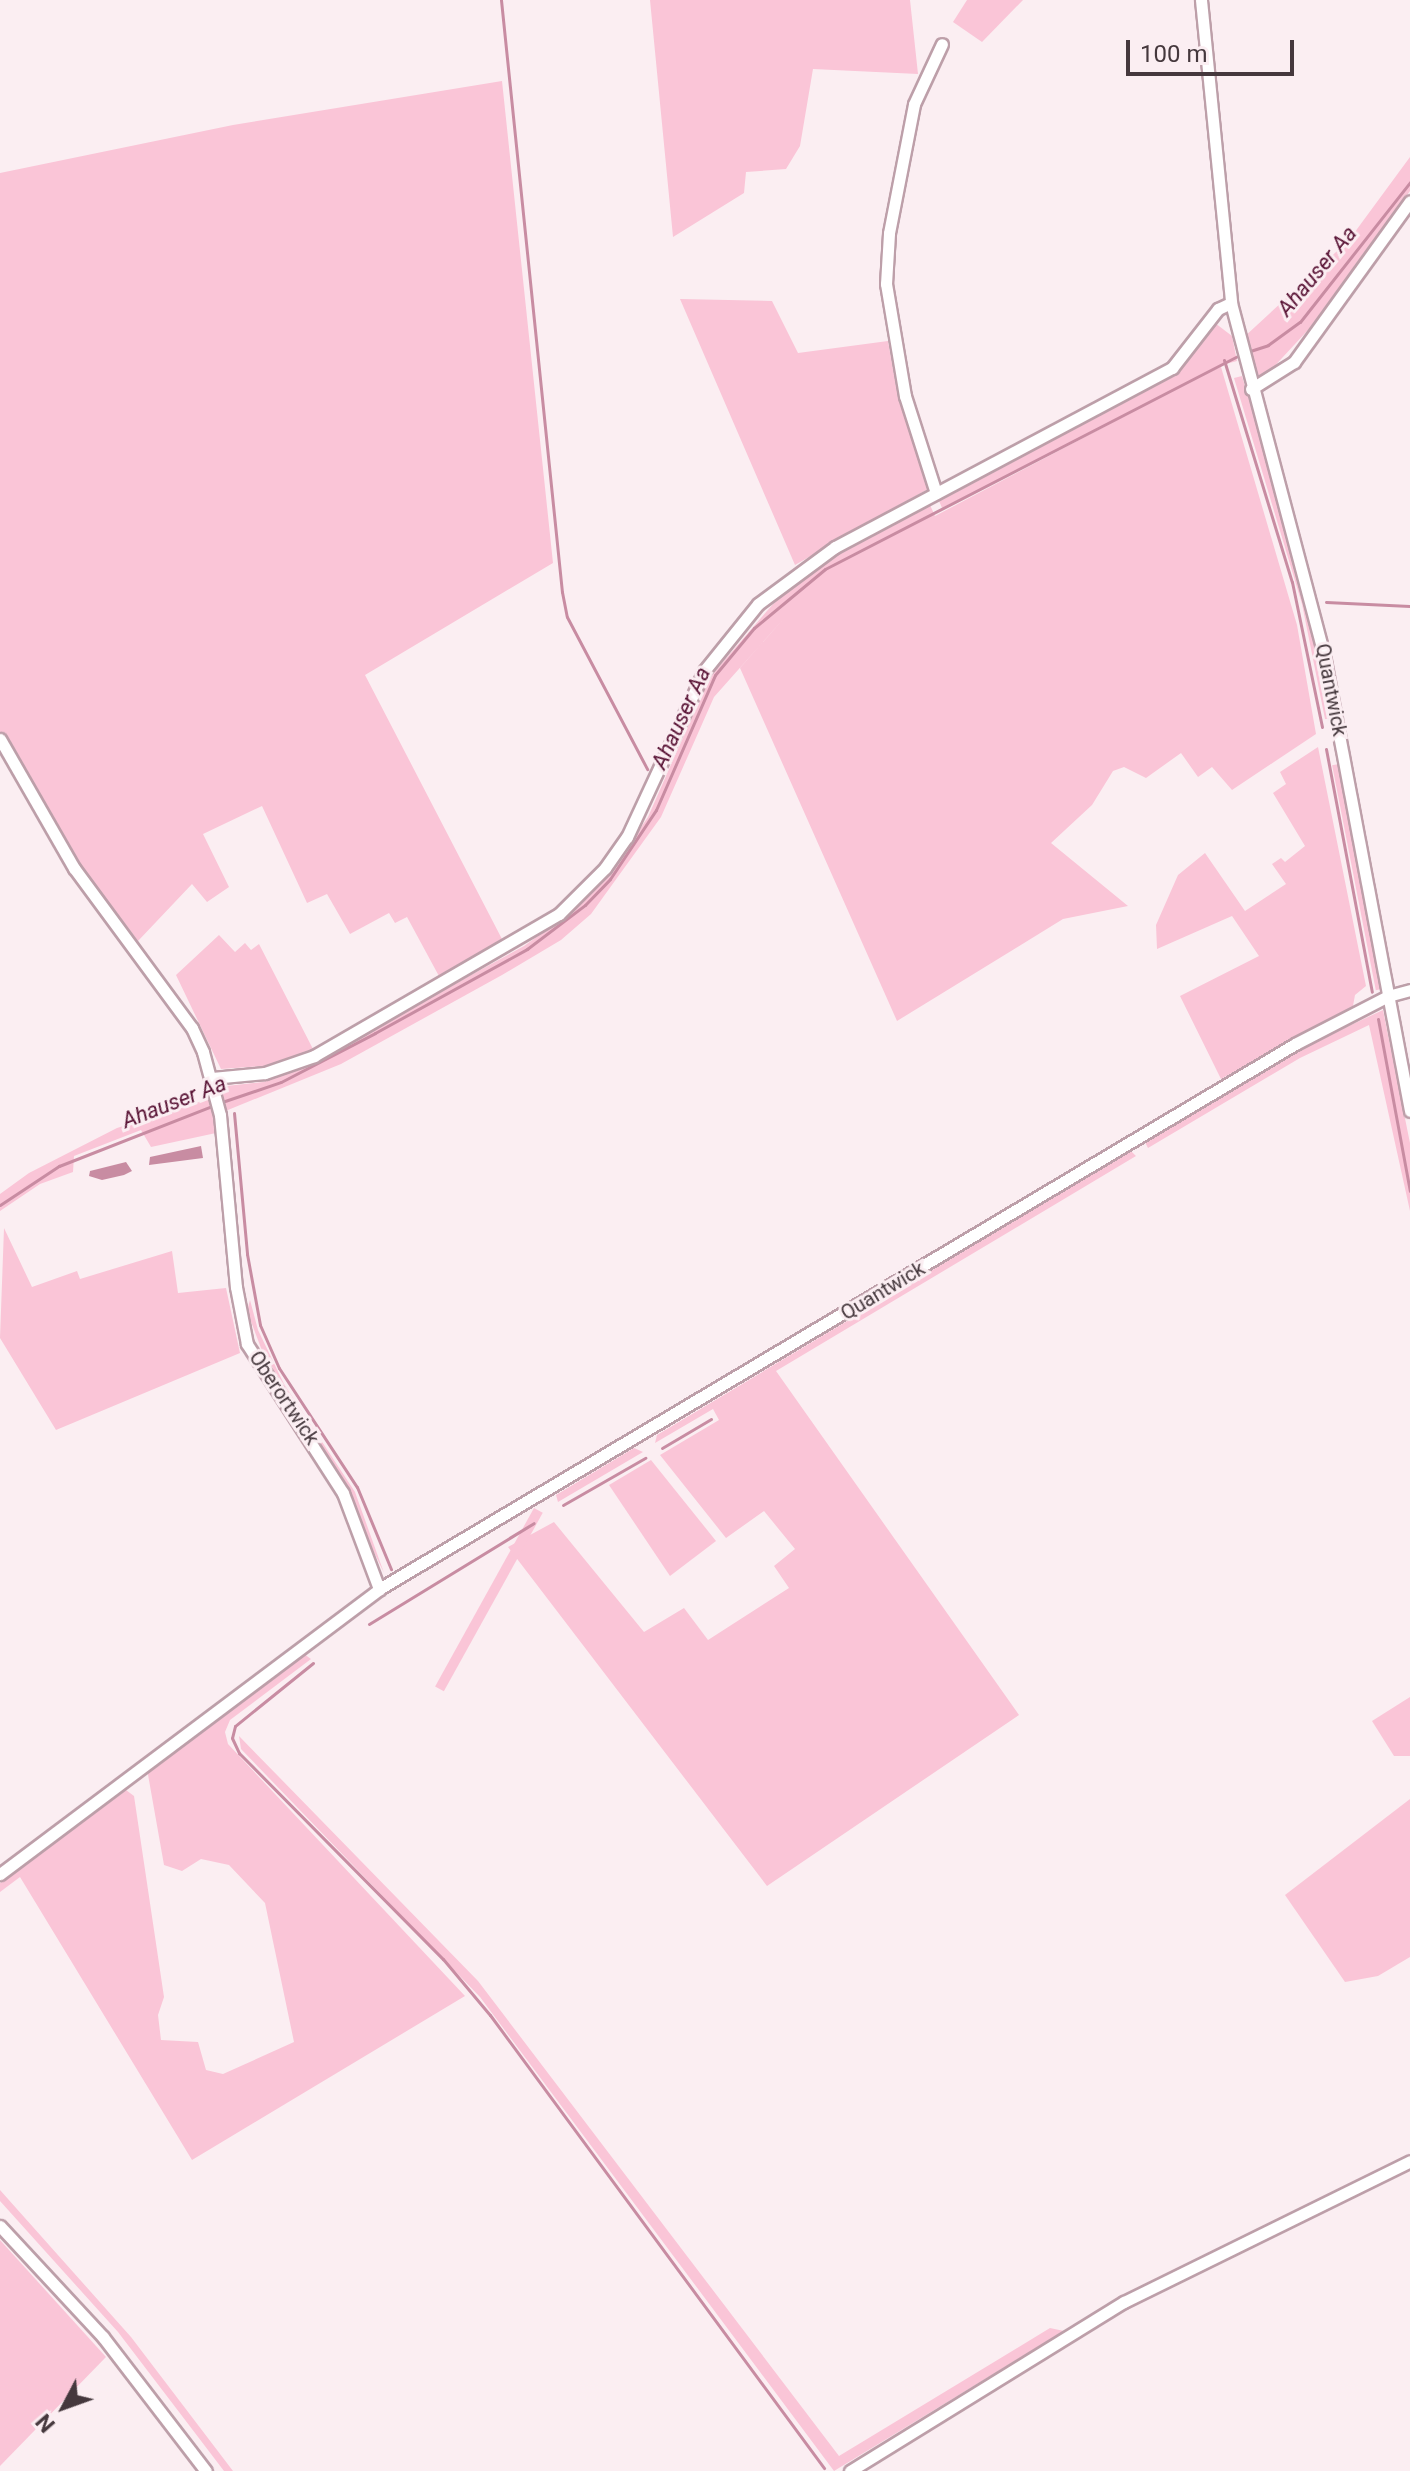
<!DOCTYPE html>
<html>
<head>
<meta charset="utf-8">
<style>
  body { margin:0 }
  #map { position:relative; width:1410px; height:2471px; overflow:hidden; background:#fbeef2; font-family:Roboto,sans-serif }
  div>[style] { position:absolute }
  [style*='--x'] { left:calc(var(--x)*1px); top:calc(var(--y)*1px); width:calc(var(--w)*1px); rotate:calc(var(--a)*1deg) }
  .green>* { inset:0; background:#fac5d7; transform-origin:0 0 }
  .water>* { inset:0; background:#c88ca2 }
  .stream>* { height:3px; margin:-1.5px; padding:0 1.5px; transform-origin:1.5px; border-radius:1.5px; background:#c88ca2 }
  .roads { filter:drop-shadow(2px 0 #bd9fa9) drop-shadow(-2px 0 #bd9fa9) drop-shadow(0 2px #bd9fa9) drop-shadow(0 -2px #bd9fa9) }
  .minor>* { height:11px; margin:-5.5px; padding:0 5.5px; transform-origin:5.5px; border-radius:5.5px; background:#fff }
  span { translate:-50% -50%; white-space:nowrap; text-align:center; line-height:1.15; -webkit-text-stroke:6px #fbeef2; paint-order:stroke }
  .street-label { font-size:20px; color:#45383d }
  .water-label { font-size:22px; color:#581234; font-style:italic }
  .north { position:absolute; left:24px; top:2367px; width:80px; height:80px; -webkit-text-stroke:6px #fbeef2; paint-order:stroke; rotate:229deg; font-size:22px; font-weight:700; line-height:32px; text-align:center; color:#45383d }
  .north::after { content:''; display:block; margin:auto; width:28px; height:36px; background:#45383d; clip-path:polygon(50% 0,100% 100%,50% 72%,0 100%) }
  .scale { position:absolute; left:1126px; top:40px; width:168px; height:36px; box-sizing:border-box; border:4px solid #45383d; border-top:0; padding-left:10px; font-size:24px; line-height:28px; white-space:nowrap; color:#45383d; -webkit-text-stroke:6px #fbeef2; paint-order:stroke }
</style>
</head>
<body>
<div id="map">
  <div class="green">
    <div style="clip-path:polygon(650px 0,910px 0,918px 74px,813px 69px,800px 146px,786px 169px,746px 172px,744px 193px,673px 237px)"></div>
    <div style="clip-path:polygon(967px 0,1023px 0,982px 42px,953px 22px)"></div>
    <div style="clip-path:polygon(502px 81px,553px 563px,365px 675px,503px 941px,440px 978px,407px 917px,395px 923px,389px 913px,350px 934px,327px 894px,307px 903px,262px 806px,203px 834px,229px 887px,207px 902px,192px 884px,138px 941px,77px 860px,0 732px,0 173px,233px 125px)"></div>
    <div style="clip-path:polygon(1410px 157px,1410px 191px,1321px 316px,1270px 371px,1252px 378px,1243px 338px,1349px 240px)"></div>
    <div style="clip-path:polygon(680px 299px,772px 301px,798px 353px,888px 341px,898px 397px,928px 489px,795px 565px)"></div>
    <div style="clip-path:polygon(1215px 323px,1232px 336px,1237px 361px,1222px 365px,1212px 371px,1221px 367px,1297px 625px,1316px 734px,1232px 790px,1212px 767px,1198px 777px,1181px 753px,1146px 778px,1124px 767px,1113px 771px,1092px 805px,1051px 843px,1128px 906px,1063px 919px,897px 1021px,740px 668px,786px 616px,714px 697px,661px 817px,591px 914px,561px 940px,502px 975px,341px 1064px,223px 1112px,217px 1087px,263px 1082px,297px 1070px,524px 946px,577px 908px,609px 874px,648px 817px,709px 678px,780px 596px,835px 556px,930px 505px,935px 516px,1121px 418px,942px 508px,937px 496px,1174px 369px)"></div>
    <div style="clip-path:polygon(1242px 376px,1300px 572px,1332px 719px,1325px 719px,1302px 604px,1234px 378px)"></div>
    <div style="clip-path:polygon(1318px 747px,1366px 986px,1355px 995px,1353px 1006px,1221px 1079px,1180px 996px,1259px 956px,1232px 916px,1157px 949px,1156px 925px,1178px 875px,1205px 853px,1245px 911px,1286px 884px,1272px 864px,1281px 858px,1285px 862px,1305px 846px,1273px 793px,1286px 784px,1280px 772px)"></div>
    <div style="left:1339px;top:764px;width:229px;height:7px;rotate:79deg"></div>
    <div style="clip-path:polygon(219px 935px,235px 952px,245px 943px,251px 950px,259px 944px,313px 1049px,264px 1066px,221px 1069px,176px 975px)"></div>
    <div style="clip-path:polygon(1383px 1010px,1410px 1143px,1410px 1211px,1369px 1025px,1300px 1058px,1148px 1148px,1145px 1142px,1306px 1046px)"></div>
    <div style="clip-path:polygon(212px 1098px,216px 1133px,151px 1147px,141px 1130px,74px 1156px,73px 1172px,40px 1184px,0 1211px,0 1227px,0 1194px,29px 1173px,117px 1128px)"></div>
    <div style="clip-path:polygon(1131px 1151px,1136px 1156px,776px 1371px,1019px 1715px,767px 1886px,508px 1547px,554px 1522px,644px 1632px,684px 1608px,708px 1640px,789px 1588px,774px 1566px,795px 1549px,764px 1511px,726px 1538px,660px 1455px,719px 1420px,713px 1409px,655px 1443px,657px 1435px)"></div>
    <div style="clip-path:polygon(4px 1228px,32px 1287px,77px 1271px,80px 1279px,172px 1251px,178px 1293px,226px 1288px,240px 1353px,56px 1430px,0 1338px)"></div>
    <div style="clip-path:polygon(250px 1300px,258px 1330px,284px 1384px,355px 1492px,384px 1573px,330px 1461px,270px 1372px,247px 1311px)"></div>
    <div style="clip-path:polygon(634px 1448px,643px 1452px,558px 1502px,556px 1495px)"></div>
    <div style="clip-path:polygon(651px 1460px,716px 1541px,670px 1576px,609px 1485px)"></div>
    <div style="left:534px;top:1508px;width:10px;height:204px;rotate:29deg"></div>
    <div style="clip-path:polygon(304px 1654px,311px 1659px,230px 1720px,225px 1732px,228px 1744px,465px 1996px,192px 2160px,20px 1877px,0 1892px,0 1883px,126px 1790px,134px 1796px,164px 1997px,158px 2015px,161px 2040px,198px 2042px,206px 2070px,223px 2074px,294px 2042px,265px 1903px,229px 1865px,201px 1859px,182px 1871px,164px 1865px,147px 1769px)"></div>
    <div style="clip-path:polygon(1410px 1697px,1410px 1756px,1394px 1756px,1372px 1721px)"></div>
    <div style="clip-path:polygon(239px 1736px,478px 1981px,839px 2456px,1050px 2328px,1064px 2331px,834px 2471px,480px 1997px,241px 1749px)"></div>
    <div style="clip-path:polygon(1410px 1799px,1410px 1957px,1378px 1976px,1345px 1982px,1285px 1895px)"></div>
    <div style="clip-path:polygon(0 2190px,131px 2337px,233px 2471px,224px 2471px,118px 2332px,0 2201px)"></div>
    <div style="clip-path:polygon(0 2240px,106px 2357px,0 2466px)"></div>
  </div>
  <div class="water">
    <div style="clip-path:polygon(201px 1146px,203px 1158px,149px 1165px,150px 1157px)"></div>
    <div style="clip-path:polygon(126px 1162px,132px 1171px,124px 1175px,102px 1180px,89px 1176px,90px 1171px)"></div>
  </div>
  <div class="stream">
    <div style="--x:501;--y:0;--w:595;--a:84.12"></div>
    <div style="--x:562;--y:592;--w:25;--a:79"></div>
    <div style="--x:567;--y:617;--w:172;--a:62.2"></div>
    <div style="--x:1247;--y:352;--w:22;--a:-18"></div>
    <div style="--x:1268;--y:345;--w:39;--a:-36"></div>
    <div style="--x:1300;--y:322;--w:178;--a:-51.8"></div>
    <div style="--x:1224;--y:360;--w:232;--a:73"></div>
    <div style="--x:1292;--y:582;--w:148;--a:78.3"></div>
    <div style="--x:1326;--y:602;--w:84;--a:2.7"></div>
    <div style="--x:1326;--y:749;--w:247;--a:79.3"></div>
    <div style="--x:1378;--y:1019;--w:175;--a:79.5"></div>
    <div style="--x:219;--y:1103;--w:65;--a:-18.7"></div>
    <div style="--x:281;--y:1082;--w:106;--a:-27.5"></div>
    <div style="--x:375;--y:1033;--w:174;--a:-28.9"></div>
    <div style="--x:527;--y:949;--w:73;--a:-37.2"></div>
    <div style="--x:585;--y:905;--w:36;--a:-46"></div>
    <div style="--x:610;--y:879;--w:83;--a:-56.3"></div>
    <div style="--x:656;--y:810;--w:147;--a:-66.4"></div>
    <div style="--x:715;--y:675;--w:61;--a:-50.3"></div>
    <div style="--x:754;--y:628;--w:92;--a:-39.7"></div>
    <div style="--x:825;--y:569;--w:466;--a:-27.3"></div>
    <div style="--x:234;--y:1113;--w:142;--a:84.7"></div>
    <div style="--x:247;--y:1254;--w:72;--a:79.6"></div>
    <div style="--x:260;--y:1325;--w:47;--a:66.2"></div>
    <div style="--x:279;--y:1368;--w:142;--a:56.8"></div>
    <div style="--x:357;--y:1487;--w:89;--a:67.5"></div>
    <div style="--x:0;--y:1205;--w:71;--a:-33.5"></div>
    <div style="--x:59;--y:1166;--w:164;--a:-21.4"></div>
    <div style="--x:662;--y:1448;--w:57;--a:-30.6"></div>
    <div style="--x:563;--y:1505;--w:95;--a:-29.8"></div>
    <div style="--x:369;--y:1624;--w:193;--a:-31.5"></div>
    <div style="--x:313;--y:1663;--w:100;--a:141.1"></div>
    <div style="--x:235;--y:1726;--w:12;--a:104"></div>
    <div style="--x:232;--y:1738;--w:17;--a:65"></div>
    <div style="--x:239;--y:1753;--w:290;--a:45.3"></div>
    <div style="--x:443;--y:1959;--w:73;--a:50"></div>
    <div style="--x:490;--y:2015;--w:563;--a:53.6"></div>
  </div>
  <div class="roads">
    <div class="minor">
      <div style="--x:1201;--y:0;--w:304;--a:84.3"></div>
      <div style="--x:1231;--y:303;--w:359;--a:75.2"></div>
      <div style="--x:1323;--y:650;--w:469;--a:79.3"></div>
      <div style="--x:1251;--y:389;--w:51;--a:-32.1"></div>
      <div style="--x:1294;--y:362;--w:198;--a:-54.2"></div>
      <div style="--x:936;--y:493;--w:102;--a:-107.7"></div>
      <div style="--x:905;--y:396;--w:114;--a:-99.6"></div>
      <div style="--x:886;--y:284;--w:51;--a:-86.6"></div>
      <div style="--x:889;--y:233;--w:131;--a:-79"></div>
      <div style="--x:914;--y:104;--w:66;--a:-65"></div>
      <div style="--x:0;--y:739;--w:149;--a:60.2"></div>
      <div style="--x:74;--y:868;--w:199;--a:53.6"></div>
      <div style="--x:192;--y:1028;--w:26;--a:65"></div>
      <div style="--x:203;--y:1052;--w:65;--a:74.9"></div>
      <div style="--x:220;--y:1115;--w:173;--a:84.7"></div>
      <div style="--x:236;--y:1287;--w:58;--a:79.1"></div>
      <div style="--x:247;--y:1344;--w:177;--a:57.2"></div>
      <div style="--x:343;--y:1493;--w:103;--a:69.4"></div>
      <div style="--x:212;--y:1078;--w:53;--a:-5.4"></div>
      <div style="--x:265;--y:1073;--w:52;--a:-19.1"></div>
      <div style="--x:314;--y:1056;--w:283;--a:-30.1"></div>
      <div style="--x:559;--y:914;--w:65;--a:-45"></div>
      <div style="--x:605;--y:868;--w:38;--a:-55"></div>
      <div style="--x:627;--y:837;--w:183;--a:-65.1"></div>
      <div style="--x:704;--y:671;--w:86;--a:-51.1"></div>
      <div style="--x:758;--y:604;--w:96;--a:-36.5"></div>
      <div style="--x:835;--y:547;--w:382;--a:-28"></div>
      <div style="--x:1172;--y:368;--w:75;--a:-52.1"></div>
      <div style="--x:1218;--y:309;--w:14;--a:-25"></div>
      <div style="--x:0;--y:1874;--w:474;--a:-36.9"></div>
      <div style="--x:379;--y:1589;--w:1066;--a:-30.75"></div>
      <div style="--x:1295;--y:1044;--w:105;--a:-27.3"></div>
      <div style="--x:1388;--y:996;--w:23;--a:-15"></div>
      <div style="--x:0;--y:2226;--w:151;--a:47.1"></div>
      <div style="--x:103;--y:2337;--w:169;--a:52.5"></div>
      <div style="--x:850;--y:2471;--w:322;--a:-31.7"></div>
      <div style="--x:1124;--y:2302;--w:319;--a:-26.2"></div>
    </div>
  </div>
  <div class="street-label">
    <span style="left:1331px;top:690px;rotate:79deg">Quantwick</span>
    <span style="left:883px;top:1291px;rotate:-31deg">Quantwick</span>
    <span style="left:284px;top:1398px;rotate:56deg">Oberortwick</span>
  </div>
  <div class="water-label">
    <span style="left:1317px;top:271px;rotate:-50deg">Ahauser Aa</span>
    <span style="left:681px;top:718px;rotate:-65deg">Ahauser Aa</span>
    <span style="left:174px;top:1102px;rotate:-21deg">Ahauser Aa</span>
  </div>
  <div class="north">N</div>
  <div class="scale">100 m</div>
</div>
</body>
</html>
